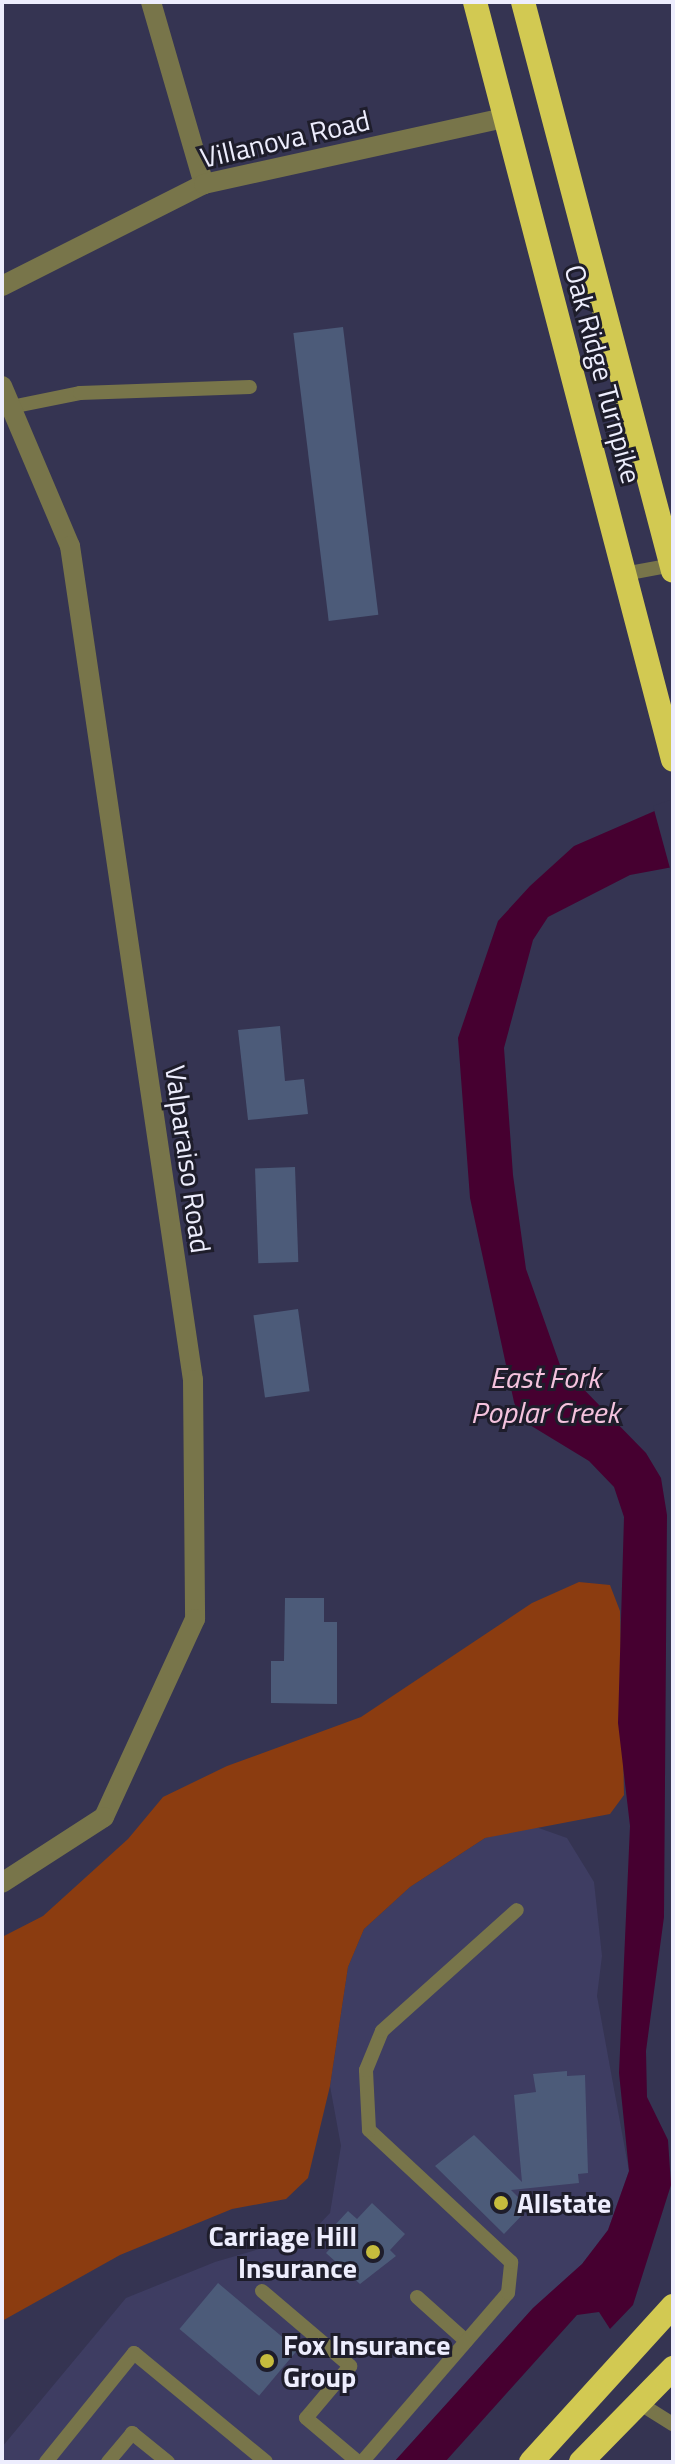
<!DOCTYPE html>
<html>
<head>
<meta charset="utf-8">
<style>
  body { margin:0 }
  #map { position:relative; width:675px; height:2464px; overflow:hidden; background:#353452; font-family:"Titillium Web",sans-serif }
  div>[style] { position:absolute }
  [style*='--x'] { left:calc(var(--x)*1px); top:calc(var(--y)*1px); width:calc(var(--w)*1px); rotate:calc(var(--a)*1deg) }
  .built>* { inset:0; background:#3e3d62 }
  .green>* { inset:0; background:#8b3c10 }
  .water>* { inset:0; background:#460030 }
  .pier>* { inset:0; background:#353452 }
  .building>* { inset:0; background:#4c5b79; transform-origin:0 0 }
  .lane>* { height:14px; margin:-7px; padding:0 7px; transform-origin:7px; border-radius:7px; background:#78754a }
  .street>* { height:20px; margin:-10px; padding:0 10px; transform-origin:10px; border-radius:10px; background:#78754a }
  .highway>* { height:24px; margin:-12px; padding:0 12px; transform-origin:12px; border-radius:12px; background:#d2c952 }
  .dots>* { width:22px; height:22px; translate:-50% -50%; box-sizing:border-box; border:4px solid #1e1d2b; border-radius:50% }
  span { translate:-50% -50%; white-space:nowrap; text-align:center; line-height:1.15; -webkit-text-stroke:6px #1e1d2b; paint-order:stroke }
  .street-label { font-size:28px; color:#ededfd }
  .poi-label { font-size:28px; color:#ededfd; font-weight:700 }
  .left { translate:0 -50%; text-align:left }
  .right { translate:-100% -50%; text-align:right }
  .water-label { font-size:30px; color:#f4c2dd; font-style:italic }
  .frame { position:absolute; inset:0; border:4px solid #ededfd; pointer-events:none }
</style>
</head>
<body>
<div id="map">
  <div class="built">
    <div style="clip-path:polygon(533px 1826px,567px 1838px,594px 1882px,602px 1956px,597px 1996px,629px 2171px,608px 2230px,582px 2264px,533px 2308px,394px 2462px,2px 2462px,2px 2447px,126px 2298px,215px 2262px,310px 2234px,330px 2213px,341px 2146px,330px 2086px,348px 1967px,364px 1929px,410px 1887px,485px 1838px)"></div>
  </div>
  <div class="green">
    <div style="clip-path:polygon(579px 1582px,610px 1585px,620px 1611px,624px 1795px,610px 1814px,485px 1838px,410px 1887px,364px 1929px,348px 1967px,330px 2086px,308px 2178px,286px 2199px,232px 2209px,120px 2255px,2px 2321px,2px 1937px,43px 1916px,128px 1839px,163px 1797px,227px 1766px,361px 1717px,532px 1603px)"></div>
  </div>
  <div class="water">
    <div style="clip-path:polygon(673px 803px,673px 867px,630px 875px,548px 917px,533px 940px,504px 1048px,513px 1175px,526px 1269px,542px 1314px,560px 1365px,646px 1453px,661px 1478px,667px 1515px,664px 1917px,646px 2051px,647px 2097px,668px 2140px,671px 2185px,633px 2305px,610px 2329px,599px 2312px,577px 2315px,445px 2462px,394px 2462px,533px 2308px,582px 2264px,608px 2230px,629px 2171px,619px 2073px,630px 1826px,618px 1723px,624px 1517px,614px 1487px,589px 1461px,520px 1419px,514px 1402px,470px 1198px,458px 1038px,498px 921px,530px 886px,574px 846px)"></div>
  </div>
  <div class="pier">
    <div style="clip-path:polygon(673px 799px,673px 871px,671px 872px,653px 806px)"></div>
  </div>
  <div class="building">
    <div style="left:343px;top:327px;width:290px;height:50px;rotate:83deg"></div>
    <div style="clip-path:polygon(280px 1026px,285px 1081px,304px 1079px,308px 1114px,248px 1120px,238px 1030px)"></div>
    <div style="left:295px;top:1167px;width:95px;height:40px;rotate:88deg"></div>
    <div style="left:298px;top:1309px;width:83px;height:45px;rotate:82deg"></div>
    <div style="clip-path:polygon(285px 1598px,324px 1598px,324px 1622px,337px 1622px,337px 1704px,271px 1703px,271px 1661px,284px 1661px)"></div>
    <div style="clip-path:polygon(567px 2071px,567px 2076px,585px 2075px,588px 2173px,578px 2174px,579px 2183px,511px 2190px,529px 2208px,504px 2234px,435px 2166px,474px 2135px,522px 2182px,514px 2095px,536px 2092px,533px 2074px)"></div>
    <div style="clip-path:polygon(372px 2203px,405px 2234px,390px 2250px,396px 2256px,360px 2284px,326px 2253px,344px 2234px,335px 2225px,348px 2211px,357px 2219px)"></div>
    <div style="left:218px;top:2283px;width:104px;height:60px;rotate:40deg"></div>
  </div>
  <div class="lane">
    <div style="--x:11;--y:407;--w:70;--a:-11.5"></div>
    <div style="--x:80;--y:393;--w:170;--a:-2"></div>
    <div style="--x:624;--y:574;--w:50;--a:-10.4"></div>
    <div style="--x:262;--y:2291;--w:116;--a:40.4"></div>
    <div style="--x:350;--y:2366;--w:68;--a:130.2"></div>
    <div style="--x:306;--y:2418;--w:68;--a:40.2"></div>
    <div style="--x:417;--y:2297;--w:66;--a:41.9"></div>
    <div style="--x:639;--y:2403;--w:40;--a:32"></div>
    <div style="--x:46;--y:2462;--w:140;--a:-51.1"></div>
    <div style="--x:134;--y:2353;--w:171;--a:39.5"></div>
    <div style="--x:108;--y:2462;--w:38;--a:-50"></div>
    <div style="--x:132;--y:2433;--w:46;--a:38.9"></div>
    <div style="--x:362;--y:2462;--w:223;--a:-49.2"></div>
    <div style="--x:508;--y:2293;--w:31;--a:-84"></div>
    <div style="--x:511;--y:2262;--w:194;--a:-137.1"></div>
    <div style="--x:369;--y:2130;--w:60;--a:-92.9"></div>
    <div style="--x:366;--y:2070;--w:42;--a:-67.7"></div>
    <div style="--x:382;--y:2031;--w:181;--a:-41.9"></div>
  </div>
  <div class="street">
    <div style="--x:151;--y:2;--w:190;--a:73.8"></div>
    <div style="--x:2;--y:286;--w:226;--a:-26.8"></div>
    <div style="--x:204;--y:184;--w:307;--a:-12.4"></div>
    <div style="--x:2;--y:386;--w:174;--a:67"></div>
    <div style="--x:70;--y:546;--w:843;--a:81.61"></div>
    <div style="--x:193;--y:1380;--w:239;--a:89.5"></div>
    <div style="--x:195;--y:1619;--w:218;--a:114.7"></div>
    <div style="--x:104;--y:1817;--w:121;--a:147.1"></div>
  </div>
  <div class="highway">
    <div style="--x:475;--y:2;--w:783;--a:75.36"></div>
    <div style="--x:523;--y:2;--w:588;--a:75.23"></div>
    <div style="--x:531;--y:2462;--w:211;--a:-47.7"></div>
    <div style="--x:581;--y:2462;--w:132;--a:-45.6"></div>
  </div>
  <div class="dots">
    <div style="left:501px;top:2203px;background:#c6bc3d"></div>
    <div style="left:373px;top:2252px;background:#c6bc3d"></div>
    <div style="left:267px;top:2361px;background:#c6bc3d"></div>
  </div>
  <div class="street-label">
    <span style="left:285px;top:139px;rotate:-13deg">Villanova Road</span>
    <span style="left:603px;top:374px;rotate:75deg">Oak Ridge Turnpike</span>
    <span style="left:188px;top:1159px;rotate:82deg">Valparaiso Road</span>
  </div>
  <div class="poi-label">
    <span class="left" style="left:517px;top:2203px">Allstate</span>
    <span class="right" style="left:357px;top:2252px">Carriage Hill<br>Insurance</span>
    <span class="left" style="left:283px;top:2361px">Fox Insurance<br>Group</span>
  </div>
  <div class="water-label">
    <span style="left:545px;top:1394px">East Fork<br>Poplar Creek</span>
  </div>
  <div class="frame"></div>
</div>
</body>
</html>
